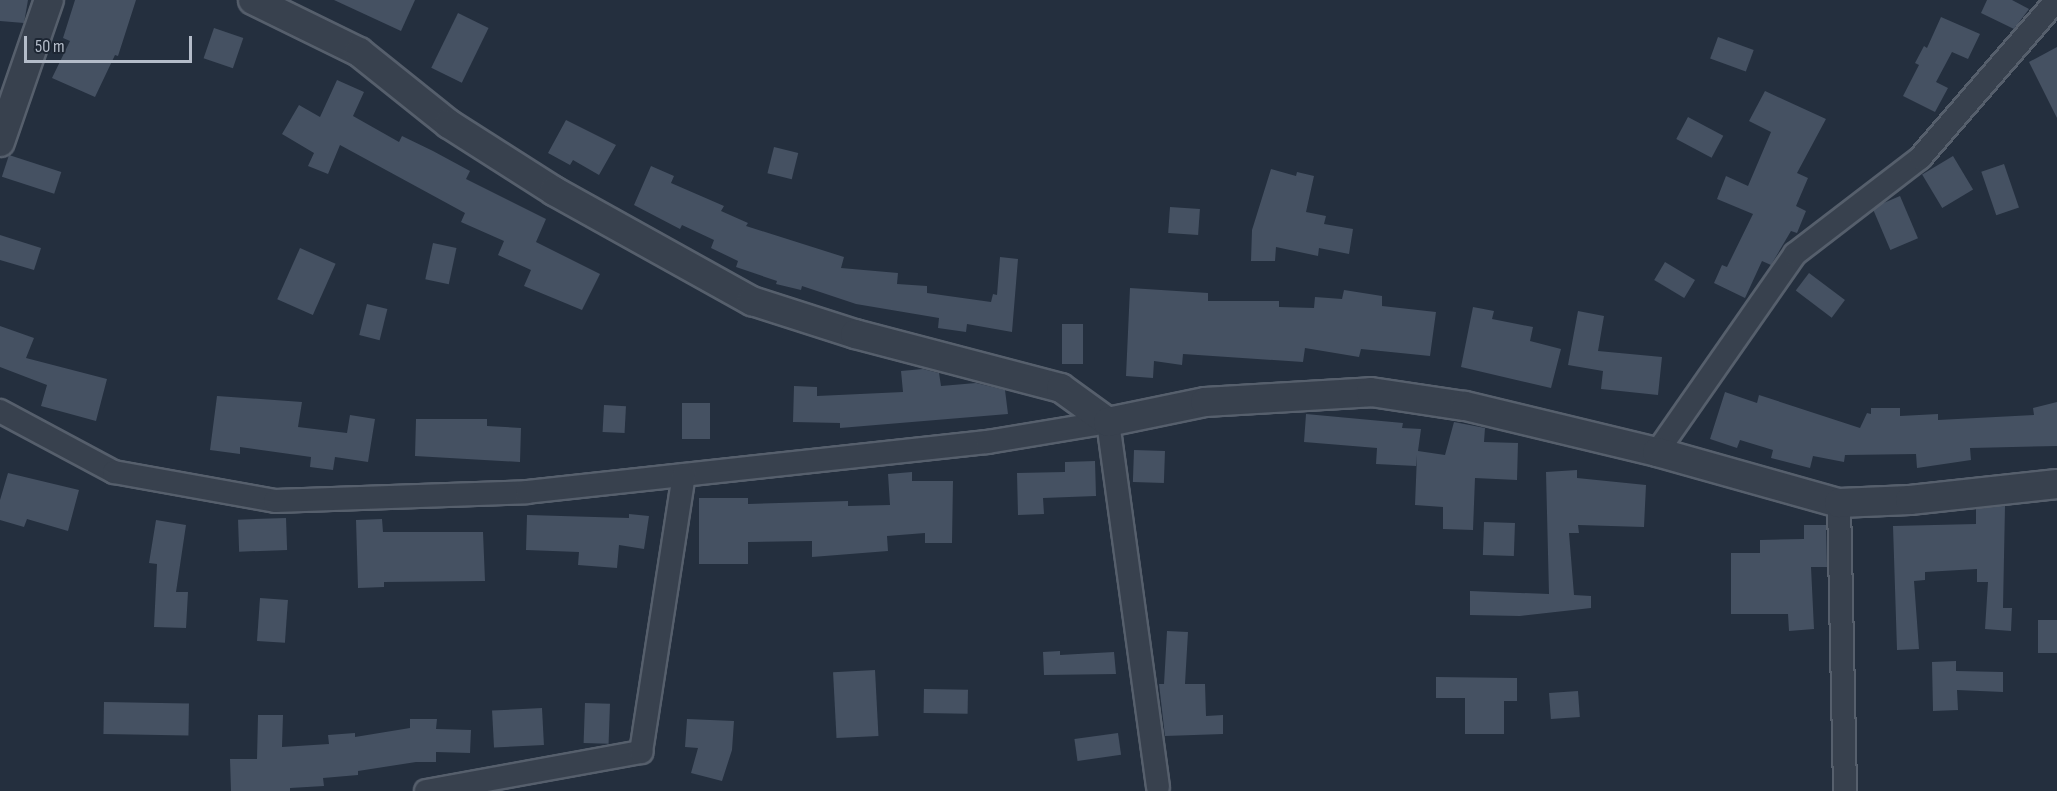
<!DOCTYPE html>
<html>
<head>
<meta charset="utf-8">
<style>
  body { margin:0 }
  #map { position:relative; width:2057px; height:791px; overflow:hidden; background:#242f3e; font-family:"Sofia Sans Condensed",sans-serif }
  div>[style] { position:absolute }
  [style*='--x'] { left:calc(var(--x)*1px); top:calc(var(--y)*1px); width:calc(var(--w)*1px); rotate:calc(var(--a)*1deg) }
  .building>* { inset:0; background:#455162; transform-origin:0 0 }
  .roads { filter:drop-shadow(2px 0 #565f6c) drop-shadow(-2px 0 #565f6c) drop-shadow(0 2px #565f6c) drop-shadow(0 -2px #565f6c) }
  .minor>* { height:22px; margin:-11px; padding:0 11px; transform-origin:11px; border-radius:11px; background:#38414e }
  .tertiary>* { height:28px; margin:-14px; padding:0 14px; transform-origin:14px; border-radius:14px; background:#38414e }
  span { translate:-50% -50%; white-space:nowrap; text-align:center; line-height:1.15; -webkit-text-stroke:5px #1d2633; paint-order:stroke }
  .scale { position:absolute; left:24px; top:36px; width:168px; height:27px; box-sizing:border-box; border:3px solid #b4bcc9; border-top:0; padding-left:8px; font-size:18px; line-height:21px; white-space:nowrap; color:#b4bcc9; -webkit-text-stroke:4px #1d2633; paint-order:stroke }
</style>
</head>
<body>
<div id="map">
  <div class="building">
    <div style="clip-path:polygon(0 0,28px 0,24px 23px,0 21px)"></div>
    <div style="clip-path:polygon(75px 0,136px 0,118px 56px,115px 55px,95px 97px,52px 78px,70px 41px,63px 38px)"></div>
    <div style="clip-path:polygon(334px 0,415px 0,401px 31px)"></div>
    <div style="clip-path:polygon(1987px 0,2012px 0,2029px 9px,2014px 29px,1981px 13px)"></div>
    <div style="left:458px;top:13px;width:34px;height:61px;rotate:26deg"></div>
    <div style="clip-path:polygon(1941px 17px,1980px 34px,1968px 59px,1952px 52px,1936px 82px,1948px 88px,1935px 112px,1903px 96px,1919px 65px,1915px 63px,1924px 46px,1927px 48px)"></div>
    <div style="left:214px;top:28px;width:31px;height:32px;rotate:19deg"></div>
    <div style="left:1718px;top:37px;width:38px;height:23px;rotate:20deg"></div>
    <div style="clip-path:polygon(2057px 47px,2057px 118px,2029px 62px)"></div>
    <div style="clip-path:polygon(337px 80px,364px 92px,353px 116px,399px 142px,402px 136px,433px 151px,470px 171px,466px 179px,546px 219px,536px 242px,600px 274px,582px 310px,524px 286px,531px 270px,498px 255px,504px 241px,461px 222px,465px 213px,340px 145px,328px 174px,308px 166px,314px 153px,282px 134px,299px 105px,320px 117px)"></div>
    <div style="clip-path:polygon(1765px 91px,1826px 119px,1797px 173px,1808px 178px,1796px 206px,1806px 211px,1797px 233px,1791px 231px,1771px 265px,1762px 261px,1745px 298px,1714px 283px,1722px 265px,1727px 267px,1753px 214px,1717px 199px,1726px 176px,1748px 186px,1771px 132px,1749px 121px)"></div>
    <div style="left:1688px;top:117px;width:40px;height:25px;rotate:28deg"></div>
    <div style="clip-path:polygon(566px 120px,616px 145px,599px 175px,573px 160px,570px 165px,548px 153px)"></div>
    <div style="left:774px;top:147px;width:25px;height:27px;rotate:14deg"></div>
    <div style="left:9px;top:155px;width:55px;height:23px;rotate:18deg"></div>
    <div style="left:1953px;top:156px;width:39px;height:36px;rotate:59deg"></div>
    <div style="left:2004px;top:164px;width:46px;height:24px;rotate:71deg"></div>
    <div style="clip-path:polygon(651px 166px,674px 176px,671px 183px,724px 206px,721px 211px,748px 223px,746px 226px,844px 257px,841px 268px,898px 273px,897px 284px,927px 286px,927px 293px,991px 302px,993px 294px,997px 295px,1000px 257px,1018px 259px,1012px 332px,967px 324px,966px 332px,938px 328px,939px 318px,856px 304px,802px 286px,801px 290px,776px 284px,777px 281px,736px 267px,738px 261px,711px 248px,714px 240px,682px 225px,680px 229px,634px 205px)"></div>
    <div style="clip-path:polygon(1271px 169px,1296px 176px,1297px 172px,1314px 176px,1306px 212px,1326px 216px,1324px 224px,1353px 229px,1349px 254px,1319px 248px,1318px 256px,1276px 247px,1275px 261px,1251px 261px,1252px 230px)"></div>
    <div style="left:1900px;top:196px;width:46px;height:30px;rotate:67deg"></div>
    <div style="left:1170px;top:207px;width:30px;height:26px;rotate:4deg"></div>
    <div style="clip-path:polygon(0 235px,41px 248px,34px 270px,0 260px)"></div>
    <div style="left:433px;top:243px;width:24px;height:37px;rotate:12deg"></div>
    <div style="left:300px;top:248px;width:39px;height:56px;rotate:24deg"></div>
    <div style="left:1665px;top:262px;width:35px;height:21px;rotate:31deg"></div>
    <div style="left:1809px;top:273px;width:45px;height:22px;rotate:37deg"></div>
    <div style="clip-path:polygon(1130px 288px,1208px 293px,1208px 301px,1279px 301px,1279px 307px,1314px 308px,1315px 297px,1342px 299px,1344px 290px,1382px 296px,1382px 306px,1436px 312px,1430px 356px,1361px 349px,1359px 357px,1305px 348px,1303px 362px,1183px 354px,1182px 365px,1154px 361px,1153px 378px,1126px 376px)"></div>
    <div style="left:367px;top:304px;width:21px;height:32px;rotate:14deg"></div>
    <div style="clip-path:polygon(1473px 307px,1494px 311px,1492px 319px,1533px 327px,1530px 341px,1561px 349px,1551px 388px,1461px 367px)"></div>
    <div style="clip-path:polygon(1578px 311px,1604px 316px,1598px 351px,1662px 357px,1658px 395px,1601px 389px,1603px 371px,1568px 365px)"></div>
    <div style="left:1062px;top:324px;width:21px;height:40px"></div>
    <div style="clip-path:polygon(0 326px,34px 338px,26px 358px,107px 379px,96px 421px,41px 406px,47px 385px,0 367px)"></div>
    <div style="clip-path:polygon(923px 369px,939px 373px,941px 386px,976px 383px,1005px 390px,1008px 414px,840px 428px,840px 423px,793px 422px,794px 386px,817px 387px,817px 396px,903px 392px,901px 371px)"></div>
    <div style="clip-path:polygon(1725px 392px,1757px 403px,1759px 395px,1860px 428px,1867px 413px,1871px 414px,1871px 408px,1900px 408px,1900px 416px,1938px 414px,1938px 420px,2034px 415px,2033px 408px,2057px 402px,2057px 446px,1970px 448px,1971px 460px,1917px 468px,1916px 454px,1845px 455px,1844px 462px,1813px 456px,1810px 468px,1771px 458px,1773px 450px,1740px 440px,1737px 448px,1710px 439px)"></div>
    <div style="clip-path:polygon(217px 396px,302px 402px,298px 427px,347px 433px,350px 415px,375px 419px,368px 462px,335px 457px,333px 470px,310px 467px,311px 457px,240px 447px,240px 454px,210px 450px)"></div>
    <div style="left:682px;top:403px;width:28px;height:36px"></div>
    <div style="left:604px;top:405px;width:22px;height:27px;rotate:3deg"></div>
    <div style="clip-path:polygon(1306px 414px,1403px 423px,1402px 428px,1421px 429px,1418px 451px,1445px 455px,1454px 422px,1485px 428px,1484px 442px,1518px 443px,1517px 480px,1475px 478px,1473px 530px,1443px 529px,1443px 507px,1415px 505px,1417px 455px,1416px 466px,1376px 464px,1377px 448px,1304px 442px)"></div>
    <div style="clip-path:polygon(416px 419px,487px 419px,487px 426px,521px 428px,520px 462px,415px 456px)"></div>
    <div style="left:1134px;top:450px;width:31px;height:32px;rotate:2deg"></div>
    <div style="clip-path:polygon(1095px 461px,1096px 496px,1043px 498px,1044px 514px,1018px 515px,1017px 473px,1065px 472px,1065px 462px)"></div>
    <div style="clip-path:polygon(1577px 470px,1577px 478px,1646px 485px,1644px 527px,1578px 525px,1579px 533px,1569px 533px,1574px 595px,1591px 596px,1591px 608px,1520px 616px,1470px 615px,1470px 591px,1549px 594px,1546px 472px)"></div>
    <div style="clip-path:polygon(912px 472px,912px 481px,953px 481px,952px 543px,925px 543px,925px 533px,887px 536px,888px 551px,812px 557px,812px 541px,748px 542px,748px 564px,699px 564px,699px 498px,748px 498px,748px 504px,848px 501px,848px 506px,890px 505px,888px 474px)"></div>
    <div style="clip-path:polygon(8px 473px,79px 490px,68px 531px,27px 519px,24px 527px,0 520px,0 500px)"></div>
    <div style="clip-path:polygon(2005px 506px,2003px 608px,2012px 608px,2011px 631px,1985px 629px,1988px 582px,1977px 582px,1977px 569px,1925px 572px,1925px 580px,1914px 581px,1919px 649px,1897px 650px,1893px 526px,1976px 524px,1976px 509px)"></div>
    <div style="clip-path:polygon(629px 514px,649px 516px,644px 549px,619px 545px,617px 568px,578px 565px,579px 552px,526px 550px,527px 515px,629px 518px)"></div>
    <div style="left:286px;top:518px;width:32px;height:48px;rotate:88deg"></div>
    <div style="clip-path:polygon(382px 519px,383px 532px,483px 532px,485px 581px,384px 582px,384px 587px,358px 588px,356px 520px)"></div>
    <div style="clip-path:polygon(156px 520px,186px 525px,176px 592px,188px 592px,186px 628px,154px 627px,157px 564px,149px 563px)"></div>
    <div style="left:1484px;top:522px;width:31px;height:33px;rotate:2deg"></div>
    <div style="clip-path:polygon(1804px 525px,1826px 525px,1827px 567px,1811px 567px,1814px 629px,1789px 631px,1788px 614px,1731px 614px,1731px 553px,1760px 553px,1760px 540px,1804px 539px)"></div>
    <div style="left:260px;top:598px;width:28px;height:43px;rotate:4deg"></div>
    <div style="left:2057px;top:620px;width:33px;height:19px;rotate:90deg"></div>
    <div style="clip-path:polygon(1167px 631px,1188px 632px,1185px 684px,1205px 684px,1206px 716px,1223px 715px,1223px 734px,1165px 736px,1159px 684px,1164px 684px)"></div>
    <div style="clip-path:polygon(1060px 651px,1060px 655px,1114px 652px,1116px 674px,1044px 675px,1043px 652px)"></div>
    <div style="clip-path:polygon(1956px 661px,1956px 671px,2003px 672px,2003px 692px,1957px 690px,1958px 710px,1933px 711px,1932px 662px)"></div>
    <div style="left:875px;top:670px;width:66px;height:42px;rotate:87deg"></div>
    <div style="clip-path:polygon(1436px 677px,1517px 678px,1517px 701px,1504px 701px,1504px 734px,1465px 734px,1465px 698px,1436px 698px)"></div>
    <div style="left:924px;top:689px;width:44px;height:24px;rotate:1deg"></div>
    <div style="left:1578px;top:691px;width:26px;height:29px;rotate:86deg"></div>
    <div style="left:104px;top:702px;width:85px;height:32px;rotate:1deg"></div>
    <div style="left:585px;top:703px;width:25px;height:40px;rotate:2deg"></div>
    <div style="left:542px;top:708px;width:37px;height:50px;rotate:87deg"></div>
    <div style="clip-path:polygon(258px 715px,283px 715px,282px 747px,329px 744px,328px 735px,355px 733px,355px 737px,410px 728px,410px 719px,437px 719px,436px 729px,471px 730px,470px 753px,436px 752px,436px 762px,416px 762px,358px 771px,358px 775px,323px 778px,324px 786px,290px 788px,290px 791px,231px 791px,230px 759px,257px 759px)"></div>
    <div style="clip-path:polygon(687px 719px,734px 721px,732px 750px,722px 781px,691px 773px,698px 748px,685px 747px)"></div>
    <div style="left:1118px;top:733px;width:22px;height:44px;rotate:82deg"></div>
  </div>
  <div class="roads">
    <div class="minor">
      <div style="--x:0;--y:411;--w:129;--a:28.2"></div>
      <div style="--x:114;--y:472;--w:164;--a:10.2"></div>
      <div style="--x:275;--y:501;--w:252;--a:-2"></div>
      <div style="--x:527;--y:492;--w:463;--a:-6.2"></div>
      <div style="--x:987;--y:442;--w:123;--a:-9.4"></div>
      <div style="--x:1108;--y:422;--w:368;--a:82.2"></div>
      <div style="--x:1657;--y:452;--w:241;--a:-55.1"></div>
      <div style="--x:1795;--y:254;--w:158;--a:-37.5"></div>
      <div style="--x:1920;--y:158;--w:209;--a:-49.1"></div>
      <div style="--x:1839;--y:503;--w:288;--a:88.8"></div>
      <div style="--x:426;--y:791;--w:219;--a:-10.3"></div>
      <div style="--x:641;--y:752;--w:280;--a:-81.2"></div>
    </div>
    <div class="tertiary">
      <div style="--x:253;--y:0;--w:118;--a:26.1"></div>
      <div style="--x:359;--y:52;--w:115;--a:38.7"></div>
      <div style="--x:449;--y:124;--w:125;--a:32.5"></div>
      <div style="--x:554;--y:191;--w:227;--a:29.1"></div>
      <div style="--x:752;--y:301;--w:108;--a:17.8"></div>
      <div style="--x:855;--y:334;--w:213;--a:14.7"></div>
      <div style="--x:1061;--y:388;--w:58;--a:35.9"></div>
      <div style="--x:1108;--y:422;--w:99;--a:-11.7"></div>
      <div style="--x:1205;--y:402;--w:166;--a:-3.4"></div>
      <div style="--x:1371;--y:392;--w:95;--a:8.5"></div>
      <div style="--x:1465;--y:406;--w:197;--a:13.5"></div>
      <div style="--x:1657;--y:452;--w:189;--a:15.7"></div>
      <div style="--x:1839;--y:503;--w:71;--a:-2.4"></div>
      <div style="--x:1910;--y:500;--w:148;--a:-6.2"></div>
      <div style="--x:0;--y:142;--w:150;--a:-71"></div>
    </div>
  </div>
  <div class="scale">50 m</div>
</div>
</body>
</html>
